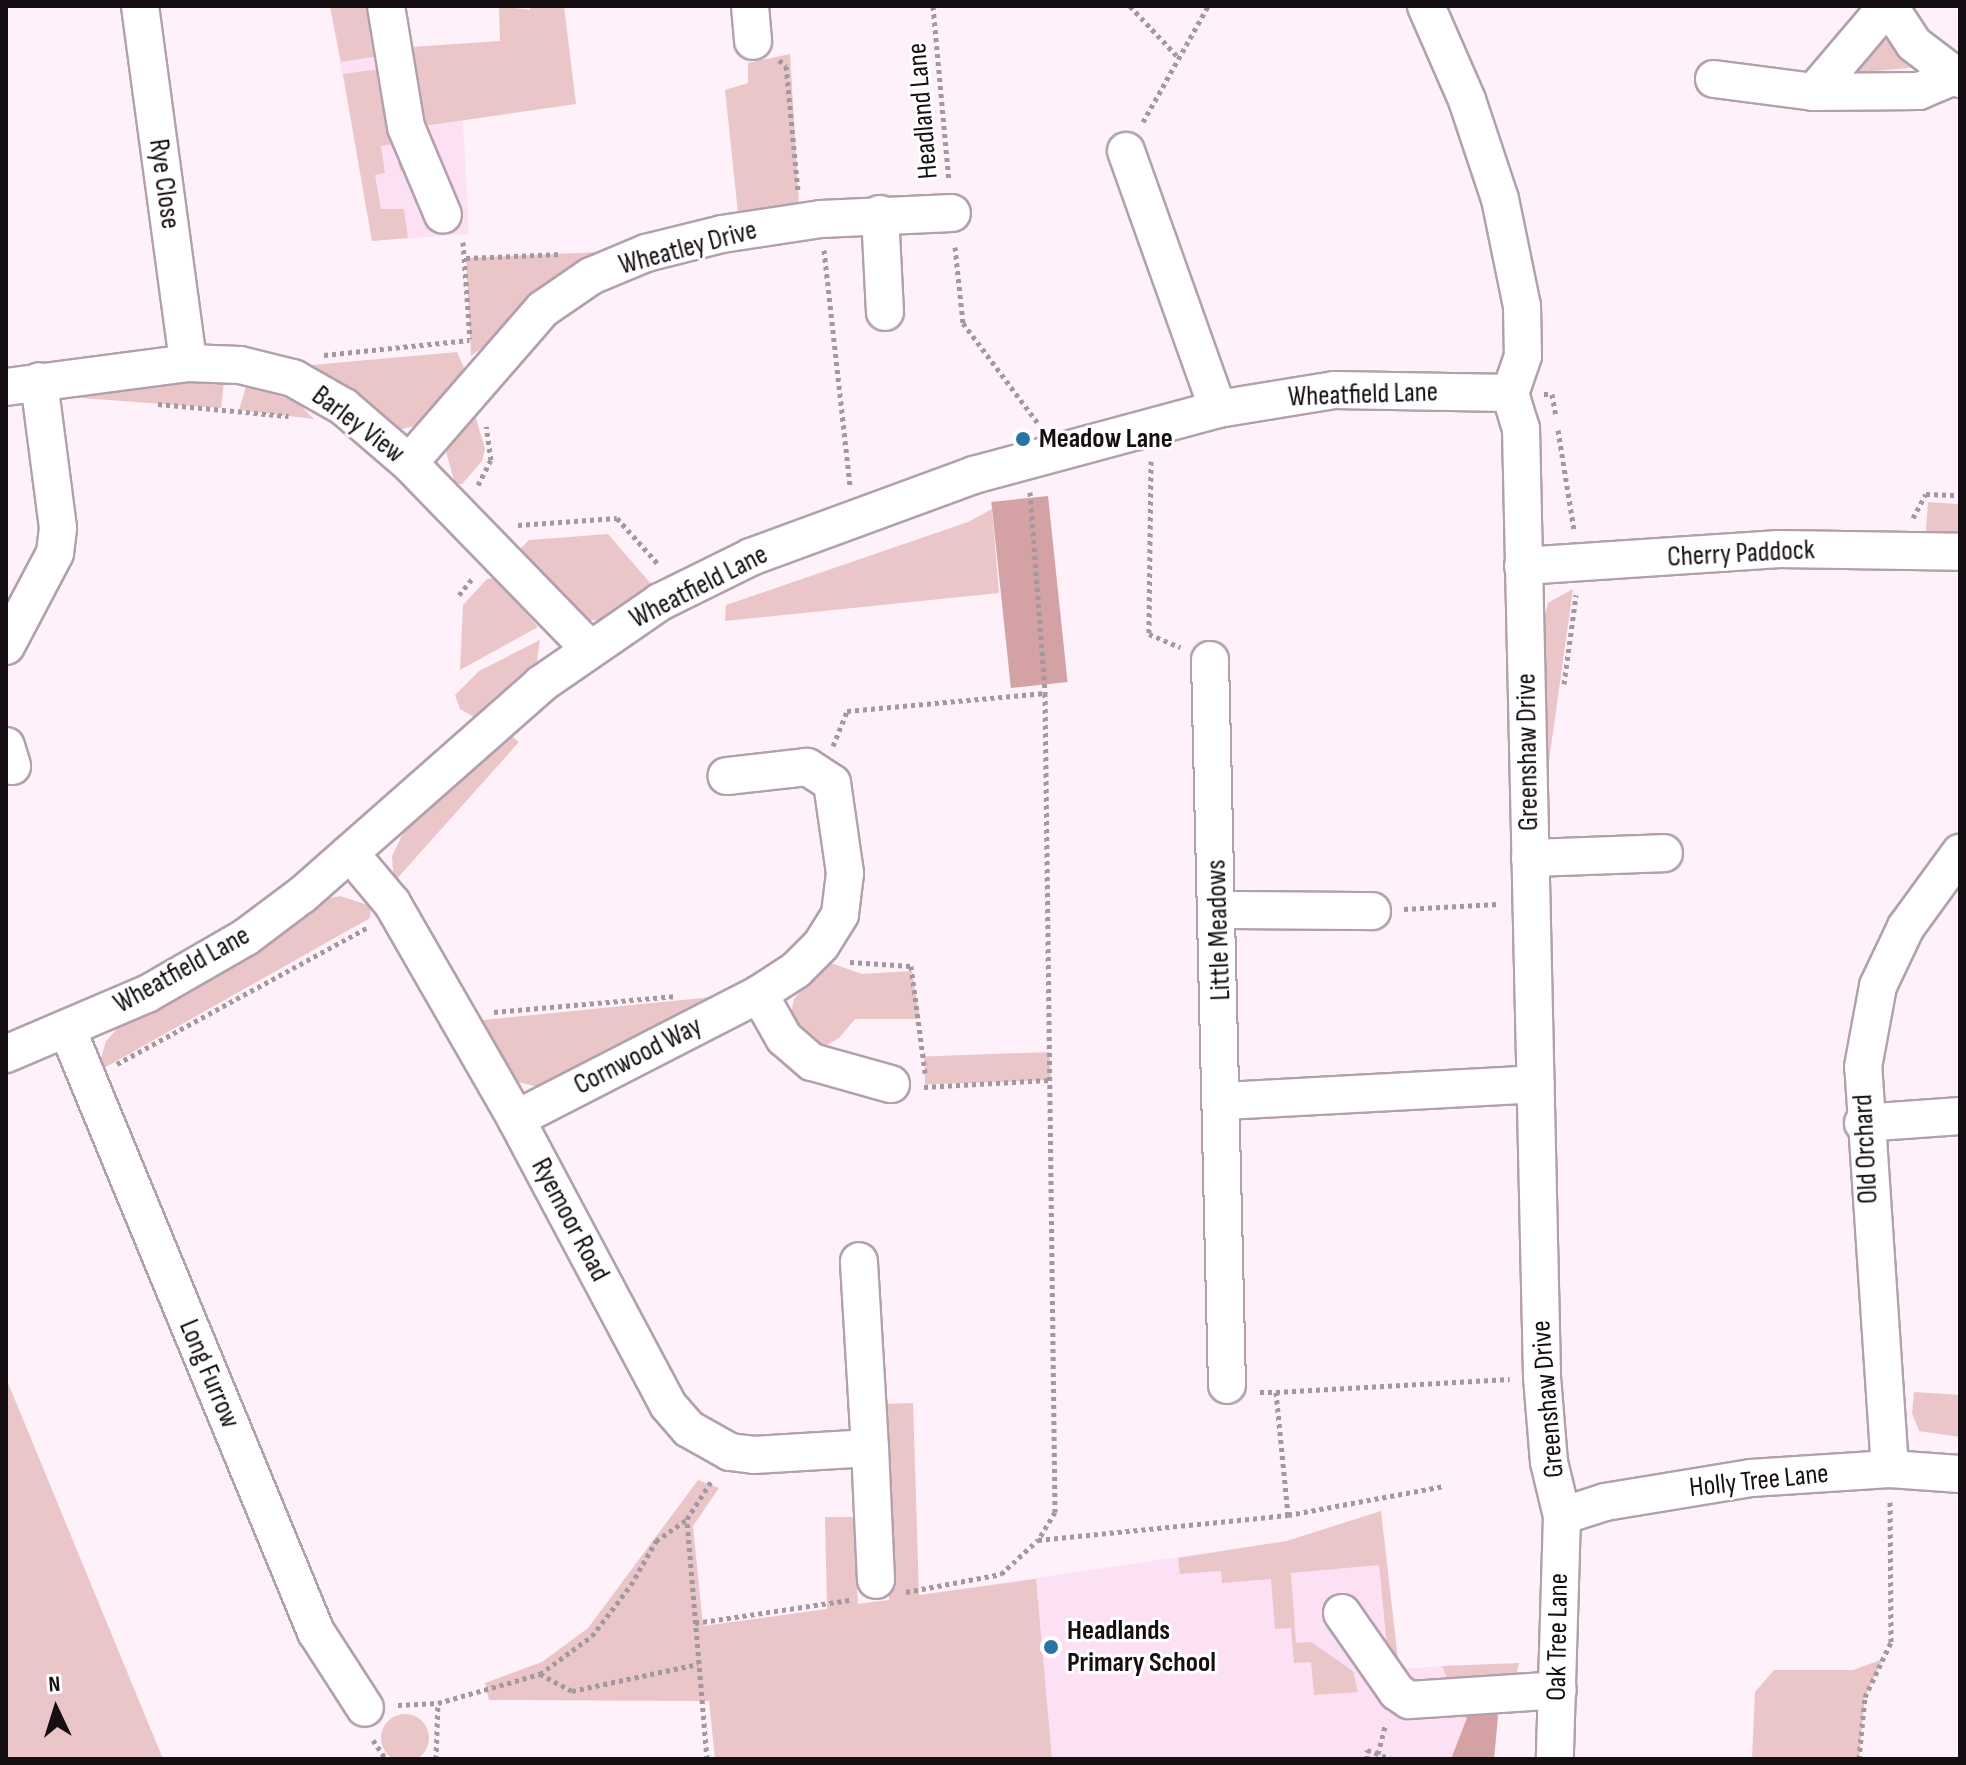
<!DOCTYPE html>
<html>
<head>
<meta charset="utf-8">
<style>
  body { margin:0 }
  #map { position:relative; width:1966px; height:1765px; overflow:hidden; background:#fef1fa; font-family:"Sofia Sans Condensed",sans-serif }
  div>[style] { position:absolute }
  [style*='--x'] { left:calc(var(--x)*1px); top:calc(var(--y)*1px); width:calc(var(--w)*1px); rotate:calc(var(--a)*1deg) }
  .built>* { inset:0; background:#fce1f5 }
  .green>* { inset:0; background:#ebc6c9; transform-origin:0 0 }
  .round { border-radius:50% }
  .forest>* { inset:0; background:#d4a1a5; transform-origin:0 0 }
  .path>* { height:5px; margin-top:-2.5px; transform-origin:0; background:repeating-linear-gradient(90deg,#a398a0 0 4px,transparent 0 8px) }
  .roads { filter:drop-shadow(2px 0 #b3a0ae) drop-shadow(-2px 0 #b3a0ae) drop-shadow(0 2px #b3a0ae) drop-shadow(0 -2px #b3a0ae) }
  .minor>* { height:36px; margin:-18px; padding:0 18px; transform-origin:18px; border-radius:18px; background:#fff }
  .dots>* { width:22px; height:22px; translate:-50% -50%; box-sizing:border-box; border:4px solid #fff; border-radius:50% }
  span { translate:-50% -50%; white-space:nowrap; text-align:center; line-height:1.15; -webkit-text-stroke:6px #fff; paint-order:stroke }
  .street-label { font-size:28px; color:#150e13 }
  .poi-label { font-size:28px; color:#150e13; font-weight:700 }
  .left { translate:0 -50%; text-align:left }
  .frame { position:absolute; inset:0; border:8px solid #150e13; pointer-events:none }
  .north { position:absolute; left:16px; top:1669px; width:80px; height:80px; -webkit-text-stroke:6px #fff; paint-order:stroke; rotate:356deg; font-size:22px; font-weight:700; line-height:32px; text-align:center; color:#150e13 }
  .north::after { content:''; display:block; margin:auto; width:28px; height:36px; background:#150e13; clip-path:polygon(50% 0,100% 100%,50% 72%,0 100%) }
</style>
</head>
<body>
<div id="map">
  <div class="built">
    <div style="clip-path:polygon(330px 6px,407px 6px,417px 126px,463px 120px,469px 234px,372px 241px)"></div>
    <div style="clip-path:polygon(1381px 1511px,1399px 1669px,1442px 1666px,1447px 1678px,1499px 1696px,1494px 1759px,715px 1759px,703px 1627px,1287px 1541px)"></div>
  </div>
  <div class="green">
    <div style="clip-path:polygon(330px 6px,378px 6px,386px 55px,341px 62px)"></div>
    <div style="clip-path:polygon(499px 6px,530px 10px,530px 6px,564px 6px,576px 104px,417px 127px,410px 47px,500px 41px)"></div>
    <div style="clip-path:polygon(1882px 35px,1910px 68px,1851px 73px)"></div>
    <div style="clip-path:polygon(790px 54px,799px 203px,738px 213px,725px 90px,748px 83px,748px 63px)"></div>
    <div style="clip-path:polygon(387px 68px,410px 168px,400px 171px,395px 144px,381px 146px,385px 173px,375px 175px,381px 209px,404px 209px,408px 238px,372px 241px,343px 74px)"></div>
    <div style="clip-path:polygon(600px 252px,604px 256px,471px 356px,466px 258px)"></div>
    <div style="clip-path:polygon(457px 352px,466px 372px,418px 425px,402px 429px,387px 430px,369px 413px,371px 404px,312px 365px)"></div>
    <div style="clip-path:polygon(168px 378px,224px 381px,221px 408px,80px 398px)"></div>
    <div style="clip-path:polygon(247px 383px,298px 403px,314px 419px,239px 410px)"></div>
    <div style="clip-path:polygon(475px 415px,485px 449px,482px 461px,462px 484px,455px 484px,446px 452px)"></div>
    <div style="left:1928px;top:502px;width:32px;height:35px;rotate:4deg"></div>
    <div style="clip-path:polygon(992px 509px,999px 593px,725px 621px,726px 605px,968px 522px)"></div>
    <div style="clip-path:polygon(608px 534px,652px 585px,650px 598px,601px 621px,581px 619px,519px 560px,520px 549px,529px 540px)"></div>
    <div style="clip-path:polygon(495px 578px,538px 627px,460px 670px,463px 605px,487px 579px)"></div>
    <div style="clip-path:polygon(1573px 589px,1548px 768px,1544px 618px,1548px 603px)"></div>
    <div style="clip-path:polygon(540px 640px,537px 661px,522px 682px,474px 717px,460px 709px,455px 695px,479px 671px)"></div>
    <div style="clip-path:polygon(509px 734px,519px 742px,394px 882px,392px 856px,409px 821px)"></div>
    <div style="clip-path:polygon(340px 896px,371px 906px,370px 918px,97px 1072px,106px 1041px,117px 1029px,223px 973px,320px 900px)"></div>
    <div style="clip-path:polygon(828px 962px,862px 974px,912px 971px,920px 1019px,855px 1019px,839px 1038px,820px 1049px,789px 1021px,794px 999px)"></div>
    <div style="clip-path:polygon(712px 997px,542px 1088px,518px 1082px,505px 1072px,474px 1021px)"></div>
    <div style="left:1050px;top:1052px;width:28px;height:126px;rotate:88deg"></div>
    <div style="clip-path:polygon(6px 1378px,163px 1759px,6px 1759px)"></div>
    <div style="clip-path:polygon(1914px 1392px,1960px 1395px,1960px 1437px,1919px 1431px,1912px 1413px)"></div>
    <div style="clip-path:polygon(913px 1403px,919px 1595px,1036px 1579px,1052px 1759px,715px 1759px,709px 1701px,489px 1700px,485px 1683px,542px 1662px,588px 1628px,698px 1480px,719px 1488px,693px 1526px,703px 1626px,827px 1609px,825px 1517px,853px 1517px,858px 1604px,889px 1600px,884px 1404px)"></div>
    <div style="clip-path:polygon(1381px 1511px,1399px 1669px,1389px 1667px,1379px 1565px,1291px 1573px,1296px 1643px,1311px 1642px,1353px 1671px,1358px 1692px,1314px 1695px,1311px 1662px,1294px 1663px,1291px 1628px,1275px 1629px,1271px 1579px,1222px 1583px,1221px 1571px,1180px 1574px,1178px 1558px,1287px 1541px)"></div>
    <div style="clip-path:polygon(1883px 1659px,1865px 1697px,1859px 1759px,1752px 1759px,1755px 1692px,1774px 1670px,1853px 1670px)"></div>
    <div style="clip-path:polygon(1519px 1663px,1515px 1680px,1457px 1681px,1447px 1678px,1442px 1666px)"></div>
    <div class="round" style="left:381px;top:1714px;width:48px;height:48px"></div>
  </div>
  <div class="forest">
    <div style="left:1048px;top:496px;width:187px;height:57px;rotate:84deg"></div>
    <div style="clip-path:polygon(1480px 1705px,1498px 1716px,1494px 1759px,1451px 1759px,1467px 1718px,1452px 1708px)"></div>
  </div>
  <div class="path">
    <div style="--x:933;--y:6;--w:176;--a:84.8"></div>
    <div style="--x:1130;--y:6;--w:71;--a:46.7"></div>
    <div style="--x:779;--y:60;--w:9;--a:41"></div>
    <div style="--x:786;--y:66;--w:125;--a:84.5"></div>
    <div style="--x:1143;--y:122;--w:133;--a:-60.7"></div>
    <div style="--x:463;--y:242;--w:97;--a:85.9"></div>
    <div style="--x:955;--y:247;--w:76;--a:84"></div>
    <div style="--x:963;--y:323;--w:124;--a:53.2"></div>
    <div style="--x:824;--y:250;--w:238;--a:83.7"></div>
    <div style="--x:466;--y:258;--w:95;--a:-2.4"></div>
    <div style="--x:324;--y:355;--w:146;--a:-5.9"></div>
    <div style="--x:1544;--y:394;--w:8;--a:0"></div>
    <div style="--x:1552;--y:394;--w:22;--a:80"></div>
    <div style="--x:158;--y:404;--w:131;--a:5.3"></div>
    <div style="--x:1558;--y:430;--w:101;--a:80.9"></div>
    <div style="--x:1151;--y:461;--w:173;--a:90.7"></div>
    <div style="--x:1149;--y:634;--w:34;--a:23"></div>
    <div style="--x:478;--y:485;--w:28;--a:-63"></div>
    <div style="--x:491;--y:460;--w:34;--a:-98"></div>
    <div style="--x:1030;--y:492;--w:202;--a:85.7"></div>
    <div style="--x:1045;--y:693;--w:819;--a:89.3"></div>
    <div style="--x:1055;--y:1512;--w:33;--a:121"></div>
    <div style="--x:1038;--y:1540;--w:251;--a:-5.7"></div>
    <div style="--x:1288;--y:1515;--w:159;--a:-10.5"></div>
    <div style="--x:1913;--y:518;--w:27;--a:-62"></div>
    <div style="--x:1926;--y:494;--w:34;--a:2"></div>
    <div style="--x:518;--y:525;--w:99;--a:-4"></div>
    <div style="--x:617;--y:518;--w:63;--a:48.2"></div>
    <div style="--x:459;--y:595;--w:22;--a:-51"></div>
    <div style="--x:1564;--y:684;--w:90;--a:-82.3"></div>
    <div style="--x:833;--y:746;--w:38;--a:-68"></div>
    <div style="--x:847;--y:711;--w:199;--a:-5.2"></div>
    <div style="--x:1404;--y:909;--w:94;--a:-3"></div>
    <div style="--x:850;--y:962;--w:61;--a:3.8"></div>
    <div style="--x:911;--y:966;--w:108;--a:82.5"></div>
    <div style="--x:494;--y:1012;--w:183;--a:-5"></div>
    <div style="--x:117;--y:1064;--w:286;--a:-28.6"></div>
    <div style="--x:924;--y:1087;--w:127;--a:-3.2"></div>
    <div style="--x:1260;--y:1392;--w:16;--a:0"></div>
    <div style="--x:1276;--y:1392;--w:124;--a:84.4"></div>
    <div style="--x:1276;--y:1392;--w:234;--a:-3.2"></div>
    <div style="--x:906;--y:1592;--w:97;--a:-10.7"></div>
    <div style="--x:1001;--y:1574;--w:50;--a:-42.6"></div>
    <div style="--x:695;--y:1623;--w:156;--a:-8.5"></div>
    <div style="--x:540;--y:1674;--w:36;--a:28"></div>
    <div style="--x:572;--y:1691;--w:129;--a:-12.1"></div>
    <div style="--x:398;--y:1705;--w:40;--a:-2.9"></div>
    <div style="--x:438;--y:1703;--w:106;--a:-15.9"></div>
    <div style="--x:540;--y:1674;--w:64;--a:-36.2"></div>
    <div style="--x:592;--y:1636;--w:64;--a:-52.6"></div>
    <div style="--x:631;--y:1585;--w:51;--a:-60.4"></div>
    <div style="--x:656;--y:1541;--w:38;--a:-35"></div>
    <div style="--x:373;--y:1740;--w:23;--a:56"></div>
    <div style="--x:1378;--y:1754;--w:30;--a:-76"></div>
    <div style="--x:436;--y:1759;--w:56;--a:-88"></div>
    <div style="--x:707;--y:1759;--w:241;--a:-94.8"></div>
    <div style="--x:687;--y:1519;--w:46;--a:-57.3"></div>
    <div style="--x:1367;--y:1759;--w:9;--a:-90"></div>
    <div style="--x:1367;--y:1750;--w:27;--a:20"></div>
    <div style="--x:1859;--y:1759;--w:62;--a:-84.5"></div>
    <div style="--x:1865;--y:1697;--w:61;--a:-64.7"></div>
    <div style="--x:1891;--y:1642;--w:140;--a:-90.4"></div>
  </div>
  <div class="roads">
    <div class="minor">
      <div style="--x:140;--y:6;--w:360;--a:82.3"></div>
      <div style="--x:386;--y:6;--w:123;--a:80.6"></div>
      <div style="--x:406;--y:127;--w:95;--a:67.2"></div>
      <div style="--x:750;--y:6;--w:35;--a:85"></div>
      <div style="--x:1426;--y:6;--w:103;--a:66.4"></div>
      <div style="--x:1467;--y:100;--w:104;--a:71.6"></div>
      <div style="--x:1500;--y:199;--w:109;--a:78.4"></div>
      <div style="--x:1522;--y:306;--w:50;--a:88.9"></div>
      <div style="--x:1523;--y:356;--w:39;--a:109"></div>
      <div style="--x:1510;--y:393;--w:37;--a:73"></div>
      <div style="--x:1521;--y:428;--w:949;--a:88.73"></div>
      <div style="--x:1542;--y:1377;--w:85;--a:85.3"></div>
      <div style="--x:1549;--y:1462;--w:56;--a:76.5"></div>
      <div style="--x:1562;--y:1516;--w:243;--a:91.7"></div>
      <div style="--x:1889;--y:6;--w:45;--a:56.7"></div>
      <div style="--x:1914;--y:44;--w:58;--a:37.3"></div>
      <div style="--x:1714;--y:79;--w:101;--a:7.4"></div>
      <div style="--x:1814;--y:92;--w:105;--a:-0.5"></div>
      <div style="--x:1919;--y:91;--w:38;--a:-23"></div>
      <div style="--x:1814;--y:92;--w:113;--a:-49.7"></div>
      <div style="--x:1126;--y:151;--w:274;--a:70.4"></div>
      <div style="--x:880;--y:214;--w:98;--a:87.1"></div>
      <div style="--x:6;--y:387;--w:184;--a:-7.5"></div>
      <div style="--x:188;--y:363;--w:52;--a:2.2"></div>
      <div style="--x:240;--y:365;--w:55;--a:13.8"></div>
      <div style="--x:293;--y:378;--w:59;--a:29.6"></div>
      <div style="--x:344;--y:407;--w:86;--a:40.7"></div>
      <div style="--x:409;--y:463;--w:258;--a:45.8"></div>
      <div style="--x:409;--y:463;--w:204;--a:-49"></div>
      <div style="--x:543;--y:309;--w:58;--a:-34.5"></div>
      <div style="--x:591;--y:276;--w:60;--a:-22.7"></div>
      <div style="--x:646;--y:253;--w:78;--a:-14"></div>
      <div style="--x:722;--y:234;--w:100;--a:-8.6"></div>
      <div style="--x:821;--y:219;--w:131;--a:-2.6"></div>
      <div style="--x:1523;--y:566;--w:257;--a:-3.8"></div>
      <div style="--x:1779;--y:549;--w:181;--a:0.9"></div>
      <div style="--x:6;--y:646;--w:105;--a:-62.2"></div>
      <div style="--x:55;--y:553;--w:25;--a:-83"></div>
      <div style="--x:58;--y:528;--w:148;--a:-97.4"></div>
      <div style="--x:1210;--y:660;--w:725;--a:88.66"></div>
      <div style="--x:6;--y:746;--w:21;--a:73"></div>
      <div style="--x:350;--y:853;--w:65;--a:50"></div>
      <div style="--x:392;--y:903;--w:249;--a:60.1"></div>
      <div style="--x:516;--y:1119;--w:324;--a:62"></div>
      <div style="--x:668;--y:1405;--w:32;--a:49"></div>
      <div style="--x:689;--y:1429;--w:47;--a:29.3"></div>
      <div style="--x:730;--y:1452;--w:24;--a:7"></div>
      <div style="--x:754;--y:1455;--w:116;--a:-3.5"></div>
      <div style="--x:870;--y:1448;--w:187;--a:-93.4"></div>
      <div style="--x:1530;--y:858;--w:134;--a:-2.1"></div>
      <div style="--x:1218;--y:910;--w:154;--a:0.4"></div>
      <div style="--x:759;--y:994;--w:51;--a:60.4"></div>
      <div style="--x:784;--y:1038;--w:37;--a:41"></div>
      <div style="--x:812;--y:1062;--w:82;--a:15.6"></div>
      <div style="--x:68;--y:1031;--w:650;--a:67.58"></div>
      <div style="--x:316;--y:1632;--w:90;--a:57.2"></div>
      <div style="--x:6;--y:1054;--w:153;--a:-23.1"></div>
      <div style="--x:147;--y:994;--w:114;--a:-29.9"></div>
      <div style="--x:246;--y:937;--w:70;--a:-36.9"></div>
      <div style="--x:302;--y:895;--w:319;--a:-41.4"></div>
      <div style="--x:541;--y:684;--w:145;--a:-34.6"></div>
      <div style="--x:660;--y:602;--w:102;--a:-26.3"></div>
      <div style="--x:751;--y:557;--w:238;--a:-20.2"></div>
      <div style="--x:974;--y:475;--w:253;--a:-15.1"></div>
      <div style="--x:1218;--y:409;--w:118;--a:-9.3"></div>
      <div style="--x:1334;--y:390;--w:176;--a:1"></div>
      <div style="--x:1224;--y:1101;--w:312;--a:-3.1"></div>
      <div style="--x:516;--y:1119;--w:273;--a:-27.2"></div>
      <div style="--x:759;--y:994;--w:44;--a:-33"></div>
      <div style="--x:796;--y:970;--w:35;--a:-45"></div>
      <div style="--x:821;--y:945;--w:36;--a:-58"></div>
      <div style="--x:840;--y:914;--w:41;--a:-83"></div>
      <div style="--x:845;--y:873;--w:91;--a:-98.2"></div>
      <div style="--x:832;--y:783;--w:30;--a:-147"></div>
      <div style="--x:807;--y:767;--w:81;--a:173.6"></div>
      <div style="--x:1863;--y:1123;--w:97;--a:-4.1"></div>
      <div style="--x:870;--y:1448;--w:132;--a:87.4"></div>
      <div style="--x:1890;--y:1469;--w:403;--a:-93.8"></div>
      <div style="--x:1863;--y:1067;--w:82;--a:-79.5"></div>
      <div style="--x:1878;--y:986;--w:65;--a:-64.6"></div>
      <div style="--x:1906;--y:927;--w:92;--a:-53.9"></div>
      <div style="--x:1562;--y:1516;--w:45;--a:-18"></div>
      <div style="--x:1605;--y:1502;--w:148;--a:-9.3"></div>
      <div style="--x:1751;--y:1478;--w:139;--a:-3.7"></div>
      <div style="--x:1890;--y:1469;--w:70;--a:4.1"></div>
      <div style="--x:1342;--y:1613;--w:96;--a:55.2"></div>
      <div style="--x:1397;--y:1692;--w:14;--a:34"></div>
      <div style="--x:1409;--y:1700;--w:149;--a:-3.8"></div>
    </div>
  </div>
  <div class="dots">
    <div style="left:1023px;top:439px;background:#2874a7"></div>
    <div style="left:1051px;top:1647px;background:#2874a7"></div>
  </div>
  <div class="street-label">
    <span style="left:923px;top:111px;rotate:-95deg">Headland Lane</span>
    <span style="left:164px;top:184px;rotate:82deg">Rye Close</span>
    <span style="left:688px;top:248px;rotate:-15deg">Wheatley Drive</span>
    <span style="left:1363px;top:395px;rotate:-2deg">Wheatfield Lane</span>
    <span style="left:358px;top:425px;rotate:37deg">Barley View</span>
    <span style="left:1741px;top:554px;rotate:-3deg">Cherry Paddock</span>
    <span style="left:699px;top:587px;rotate:-27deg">Wheatfield Lane</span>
    <span style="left:1528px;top:752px;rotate:-91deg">Greenshaw Drive</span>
    <span style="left:1219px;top:930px;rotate:-92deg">Little Meadows</span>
    <span style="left:182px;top:970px;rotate:-29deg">Wheatfield Lane</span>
    <span style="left:638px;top:1056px;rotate:-27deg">Cornwood Way</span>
    <span style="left:1866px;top:1149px;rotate:-93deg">Old Orchard</span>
    <span style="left:570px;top:1220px;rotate:62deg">Ryemoor Road</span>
    <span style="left:209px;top:1374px;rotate:67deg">Long Furrow</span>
    <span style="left:1548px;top:1399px;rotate:-95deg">Greenshaw Drive</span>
    <span style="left:1759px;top:1481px;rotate:-6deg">Holly Tree Lane</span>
    <span style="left:1558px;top:1637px;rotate:-89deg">Oak Tree Lane</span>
  </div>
  <div class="poi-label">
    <span class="left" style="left:1039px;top:439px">Meadow Lane</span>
    <span class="left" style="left:1067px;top:1647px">Headlands<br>Primary School</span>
  </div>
  <div class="frame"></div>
  <div class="north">N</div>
</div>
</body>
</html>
